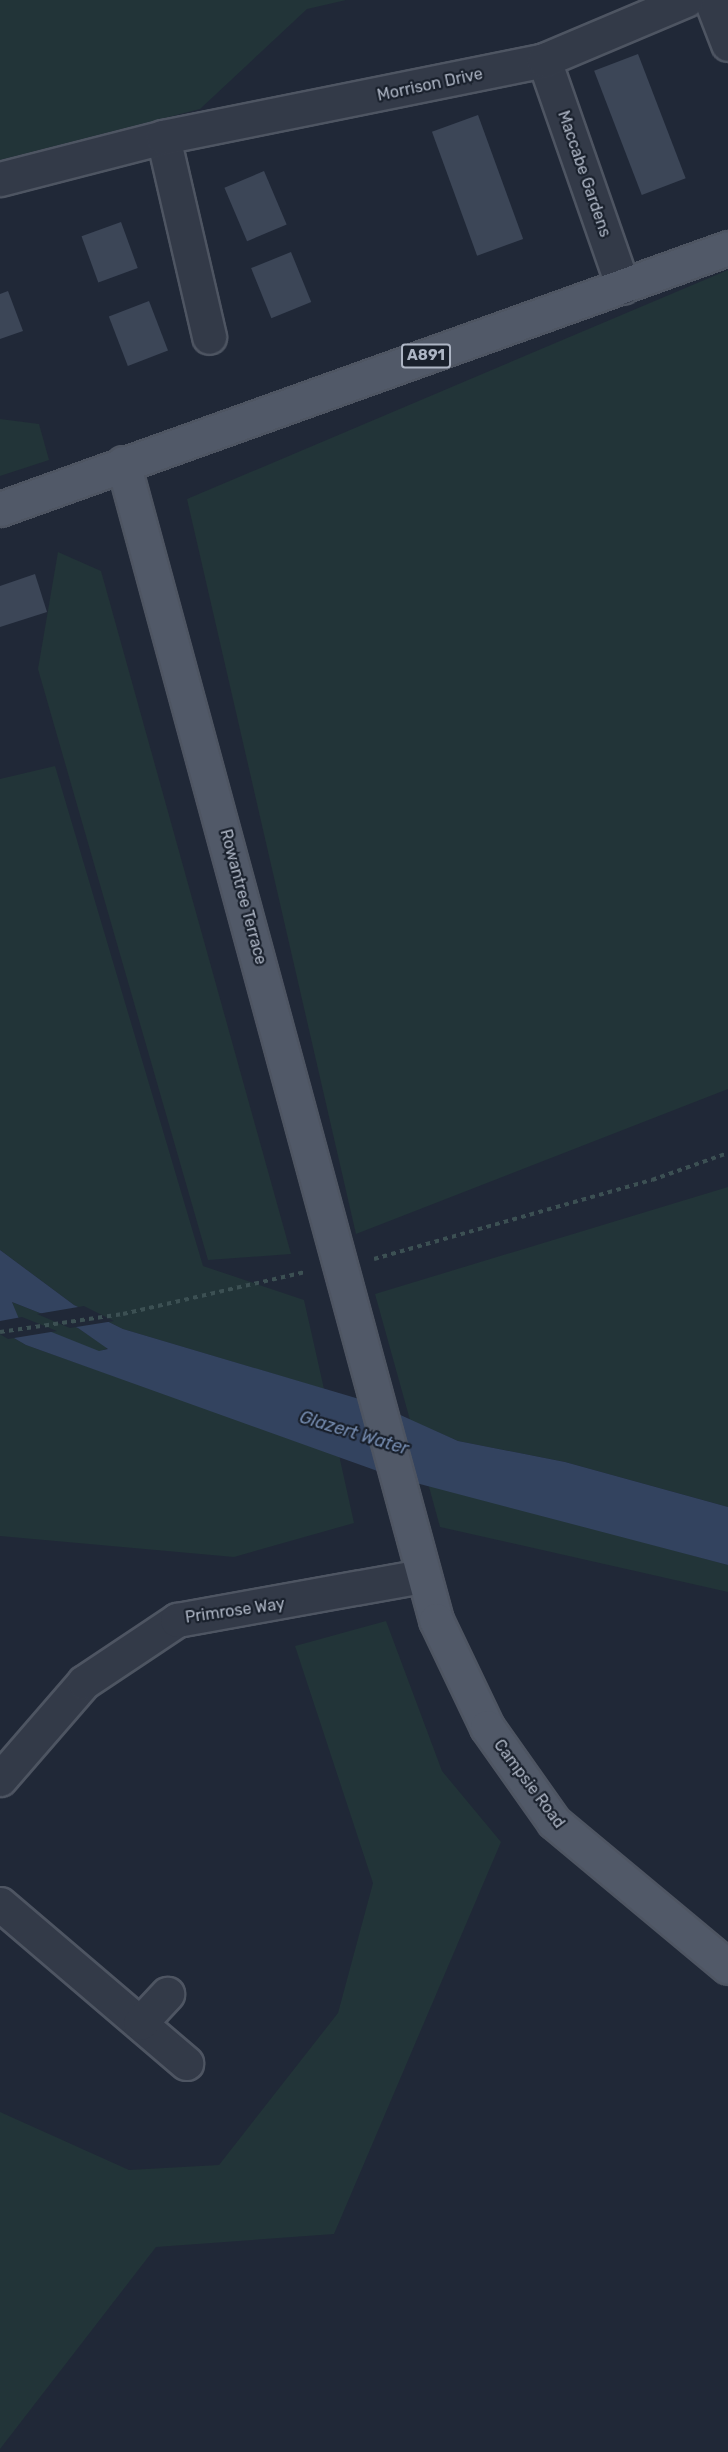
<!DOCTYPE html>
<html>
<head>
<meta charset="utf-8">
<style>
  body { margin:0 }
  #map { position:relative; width:728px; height:2452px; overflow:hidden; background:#202837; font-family:Rubik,sans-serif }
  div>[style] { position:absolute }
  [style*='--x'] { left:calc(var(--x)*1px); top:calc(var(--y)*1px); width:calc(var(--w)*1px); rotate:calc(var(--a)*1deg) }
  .green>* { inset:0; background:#223438 }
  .water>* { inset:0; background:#33435f }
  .pier>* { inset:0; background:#202837 }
  .building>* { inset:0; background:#3c4657; transform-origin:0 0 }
  .path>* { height:4px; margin-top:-2px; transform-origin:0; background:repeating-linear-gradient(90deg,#3c5053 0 4.5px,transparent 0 9px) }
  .roads { filter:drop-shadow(2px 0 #4e5562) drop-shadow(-2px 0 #4e5562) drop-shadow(0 2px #4e5562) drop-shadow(0 -2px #4e5562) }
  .minor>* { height:33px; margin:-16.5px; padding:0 16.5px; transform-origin:16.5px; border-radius:16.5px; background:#333a48 }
  .major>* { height:33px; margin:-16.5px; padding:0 16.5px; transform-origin:16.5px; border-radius:16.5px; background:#515968 }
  span { translate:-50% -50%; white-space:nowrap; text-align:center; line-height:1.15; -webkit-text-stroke:4.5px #19202c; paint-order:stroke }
  .shield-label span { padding:2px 4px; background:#19202c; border:2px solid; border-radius:4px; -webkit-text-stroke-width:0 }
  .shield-label { font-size:15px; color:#adb5c4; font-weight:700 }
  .street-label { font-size:16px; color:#adb5c4 }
  .water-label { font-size:18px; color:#748aad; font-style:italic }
</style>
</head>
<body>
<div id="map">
  <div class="green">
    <div style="clip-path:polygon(0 0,346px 0,307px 9px,200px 109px,0 160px)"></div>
    <div style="clip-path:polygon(728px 270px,728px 1089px,356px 1234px,187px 499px)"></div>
    <div style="clip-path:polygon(0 419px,39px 424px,49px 460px,0 476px)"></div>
    <div style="clip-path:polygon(58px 552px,101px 571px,291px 1254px,208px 1260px,38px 669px)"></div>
    <div style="clip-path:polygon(55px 766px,203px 1266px,304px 1300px,324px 1389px,123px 1329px,74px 1305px,0 1250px,0 779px)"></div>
    <div style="clip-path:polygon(728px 1187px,728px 1507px,565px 1462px,458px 1441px,410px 1420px,375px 1294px)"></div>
    <div style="clip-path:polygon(12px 1302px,78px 1328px,108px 1348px,99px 1352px,18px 1319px)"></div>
    <div style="clip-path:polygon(0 1330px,26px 1345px,339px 1455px,354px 1523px,234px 1557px,0 1536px)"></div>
    <div style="clip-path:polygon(428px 1483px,728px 1565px,728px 1592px,440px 1527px)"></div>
    <div style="clip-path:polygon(386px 1621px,442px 1771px,501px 1842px,334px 2234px,156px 2247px,0 2449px,0 2112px,129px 2170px,219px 2165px,338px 2013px,373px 1883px,295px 1646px)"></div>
  </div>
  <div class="water">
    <div style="clip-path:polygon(evenodd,0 1250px,74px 1305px,123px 1329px,376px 1404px,458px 1441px,565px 1462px,728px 1507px,728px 1565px,397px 1478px,26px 1345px,0 1330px,0 1250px,12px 1302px,78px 1328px,108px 1349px,99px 1351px,19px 1319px,12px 1302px)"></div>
  </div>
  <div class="pier">
    <div style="clip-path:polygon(84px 1306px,114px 1321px,70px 1328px,37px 1314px)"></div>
    <div style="clip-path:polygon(22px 1317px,57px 1331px,8px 1339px,0 1334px,0 1321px)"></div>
  </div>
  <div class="building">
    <div style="left:638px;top:54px;width:133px;height:47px;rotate:69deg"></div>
    <div style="left:478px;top:115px;width:132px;height:49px;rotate:70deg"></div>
    <div style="left:264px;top:171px;width:58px;height:43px;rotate:67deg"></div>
    <div style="left:121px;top:222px;width:49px;height:42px;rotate:70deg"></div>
    <div style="left:291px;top:252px;width:54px;height:43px;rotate:68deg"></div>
    <div style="clip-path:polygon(8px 291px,23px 331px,0 339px,0 294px)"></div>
    <div style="left:149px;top:301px;width:53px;height:43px;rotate:69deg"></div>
    <div style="clip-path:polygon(35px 574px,47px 612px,0 627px,0 586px)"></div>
  </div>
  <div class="path">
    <div style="--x:374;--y:1259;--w:289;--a:-15.9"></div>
    <div style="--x:652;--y:1180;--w:81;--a:-19.6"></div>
    <div style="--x:0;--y:1332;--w:124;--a:-8.3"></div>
    <div style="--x:123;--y:1314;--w:187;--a:-13"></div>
  </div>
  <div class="roads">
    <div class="minor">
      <div style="--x:711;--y:0;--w:47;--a:68.9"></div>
      <div style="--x:544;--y:60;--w:240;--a:70.8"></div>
      <div style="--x:163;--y:137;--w:205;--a:77"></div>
      <div style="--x:0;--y:179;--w:168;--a:-14.4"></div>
      <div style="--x:163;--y:137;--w:389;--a:-11.4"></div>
      <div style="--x:544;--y:60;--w:154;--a:-22.9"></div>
      <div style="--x:0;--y:1779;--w:128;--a:-49.1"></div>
      <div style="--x:84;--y:1682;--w:112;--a:-33.7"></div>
      <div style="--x:177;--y:1620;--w:249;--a:-10.2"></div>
      <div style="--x:0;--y:1904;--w:245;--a:40.5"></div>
      <div style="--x:140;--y:2023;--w:40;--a:-47"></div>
    </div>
    <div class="major">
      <div style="--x:123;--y:463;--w:1199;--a:74.86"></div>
      <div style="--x:436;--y:1620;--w:119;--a:64.5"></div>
      <div style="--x:487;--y:1727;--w:116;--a:54.8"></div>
      <div style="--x:554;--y:1822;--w:226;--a:39.8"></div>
      <div style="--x:0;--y:509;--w:773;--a:-19.72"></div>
    </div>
  </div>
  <div class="shield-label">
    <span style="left:426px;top:356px">A891</span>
  </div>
  <div class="street-label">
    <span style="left:430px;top:85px;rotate:-12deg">Morrison Drive</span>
    <span style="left:584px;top:174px;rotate:71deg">Maccabe Gardens</span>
    <span style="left:243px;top:897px;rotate:75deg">Rowantree Terrace</span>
    <span style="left:235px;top:1611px;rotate:-8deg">Primrose Way</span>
    <span style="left:529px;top:1784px;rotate:53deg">Campsie Road</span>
  </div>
  <div class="water-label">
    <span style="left:354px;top:1433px;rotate:17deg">Glazert Water</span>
  </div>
</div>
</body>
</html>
